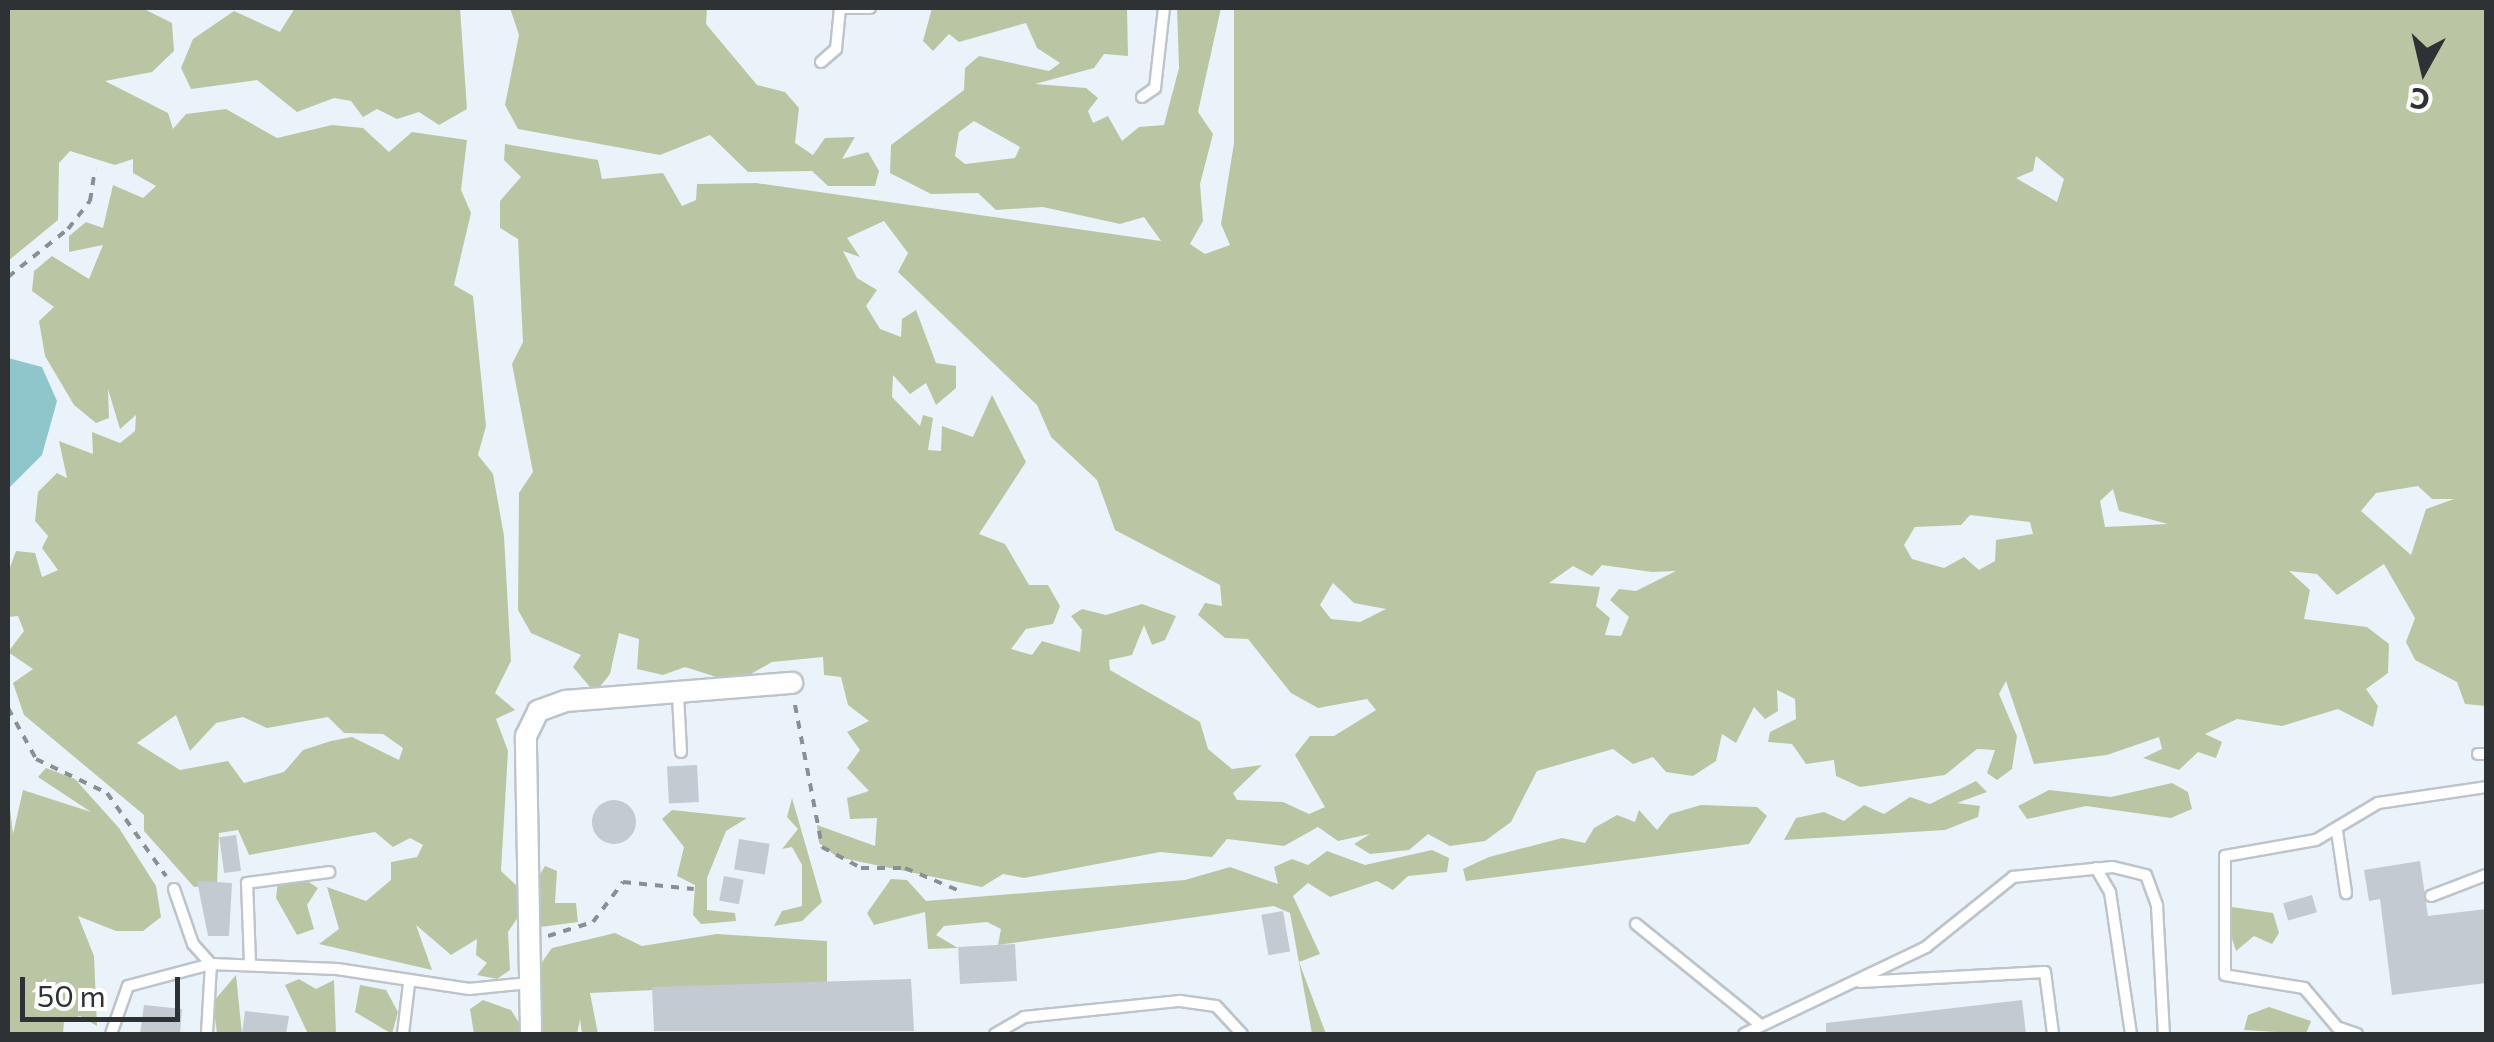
<!DOCTYPE html>
<html>
<head>
<meta charset="utf-8">
<style>
  body { margin:0 }
  #map { position:relative; width:2494px; height:1042px; overflow:hidden; background:#ebf3fa; font-family:Commissioner,sans-serif }
  div>[style] { position:absolute }
  [style*='--x'] { left:calc(var(--x)*1px); top:calc(var(--y)*1px); width:calc(var(--w)*1px); rotate:calc(var(--a)*1deg) }
  .green>* { inset:0; background:#bac6a3 }
  .water>* { inset:0; background:#8fc6cb }
  .building>* { inset:0; background:#c3cad1; transform-origin:0 0 }
  .round { border-radius:50% }
  .path>* { height:4px; margin-top:-2px; transform-origin:0; background:repeating-linear-gradient(90deg,#898f93 0 8px,transparent 0 16px) }
  .roads { filter:drop-shadow(2px 0 #bdc4ca) drop-shadow(-2px 0 #bdc4ca) drop-shadow(0 2px #bdc4ca) drop-shadow(0 -2px #bdc4ca) }
  .service>* { height:10px; margin:-5px; padding:0 5px; transform-origin:5px; border-radius:5px; background:#fff }
  .minor>* { height:20px; margin:-10px; padding:0 10px; transform-origin:10px; border-radius:10px; background:#fff }
  span { translate:-50% -50%; white-space:nowrap; text-align:center; line-height:1.15; -webkit-text-stroke:8px #fff; paint-order:stroke }
  .frame { position:absolute; inset:0; border:10px solid #2f3235; pointer-events:none }
  .north { position:absolute; left:2374px; top:20px; width:100px; height:100px; -webkit-text-stroke:8px #fff; paint-order:stroke; rotate:188deg; font-size:28px; font-weight:700; line-height:40px; text-align:center; color:#2f3235 }
  .north::after { content:''; display:block; margin:auto; width:35px; height:45px; background:#2f3235; clip-path:polygon(50% 0,100% 100%,50% 72%,0 100%) }
  .scale { position:absolute; left:20px; top:977px; width:160px; height:45px; box-sizing:border-box; border:5px solid #2f3235; border-top:0; padding-left:12px; font-size:30px; line-height:35px; white-space:nowrap; color:#2f3235; -webkit-text-stroke:8px #fff; paint-order:stroke }
</style>
</head>
<body>
<div id="map">
  <div class="green">
    <div style="clip-path:polygon(evenodd,8px 8px,142px 8px,172px 23px,174px 51px,152px 72px,105px 81px,168px 113px,173px 129px,186px 114px,226px 109px,277px 138px,332px 125px,363px 128px,389px 152px,412px 132px,467px 140px,461px 190px,471px 213px,454px 285px,473px 296px,486px 426px,478px 455px,493px 474px,504px 536px,511px 661px,495px 693px,515px 710px,496px 719px,508px 751px,501px 871px,518px 887px,520px 914px,508px 932px,510px 970px,497px 979px,477px 975px,487px 963px,476px 955px,477px 939px,451px 955px,416px 925px,432px 970px,319px 944px,339px 929px,327px 887px,366px 901px,391px 880px,391px 862px,417px 857px,423px 845px,410px 838px,393px 847px,375px 832px,249px 855px,238px 830px,219px 833px,217px 885px,194px 887px,144px 831px,144px 815px,24px 715px,13px 683px,33px 669px,8px 652px,24px 631px,18px 616px,8px 617px,8px 573px,16px 551px,35px 553px,42px 577px,58px 570px,42px 548px,48px 536px,35px 521px,38px 492px,57px 473px,67px 478px,59px 441px,93px 454px,92px 432px,120px 443px,135px 431px,136px 415px,120px 429px,108px 389px,109px 418px,96px 423px,74px 405px,45px 356px,39px 321px,54px 307px,32px 291px,34px 271px,52px 256px,89px 279px,103px 245px,69px 252px,69px 236px,86px 222px,103px 228px,113px 185px,143px 198px,156px 186px,133px 173px,133px 159px,115px 165px,70px 151px,59px 163px,58px 220px,8px 261px,8px 8px,176px 715px,190px 751px,216px 723px,243px 717px,267px 728px,328px 717px,344px 733px,383px 734px,403px 748px,399px 760px,352px 737px,331px 741px,303px 750px,284px 772px,244px 783px,228px 761px,180px 770px,137px 743px,176px 715px)"></div>
    <div style="clip-path:polygon(295px 8px,460px 8px,467px 109px,439px 125px,419px 112px,397px 119px,377px 109px,363px 117px,351px 101px,334px 98px,297px 112px,257px 80px,191px 89px,181px 68px,193px 39px,234px 11px,280px 32px)"></div>
    <div style="clip-path:polygon(510px 8px,707px 8px,706px 24px,757px 85px,785px 92px,799px 108px,795px 143px,813px 155px,825px 138px,855px 137px,842px 159px,868px 152px,879px 171px,875px 186px,828px 186px,812px 171px,748px 172px,710px 135px,660px 155px,518px 129px,505px 105px,519px 35px)"></div>
    <div style="clip-path:polygon(evenodd,932px 8px,1127px 8px,1128px 56px,1104px 54px,1094px 68px,1035px 84px,1086px 88px,1098px 98px,1088px 111px,1093px 123px,1108px 116px,1122px 141px,1139px 127px,1164px 125px,1179px 68px,1177px 8px,1221px 8px,1198px 112px,1213px 134px,1200px 184px,1203px 221px,1190px 244px,1205px 254px,1230px 245px,1221px 224px,1234px 143px,1234px 8px,2486px 8px,2486px 706px,2465px 704px,2457px 682px,2415px 660px,2406px 642px,2415px 618px,2384px 564px,2337px 595px,2317px 574px,2289px 571px,2310px 590px,2304px 619px,2367px 627px,2389px 644px,2388px 673px,2366px 689px,2378px 706px,2373px 727px,2338px 709px,2282px 726px,2237px 719px,2205px 734px,2222px 742px,2216px 758px,2198px 752px,2179px 770px,2143px 758px,2162px 749px,2159px 737px,2107px 755px,2034px 764px,2006px 681px,1999px 694px,2017px 736px,2012px 769px,1997px 780px,1987px 773px,1995px 750px,1977px 749px,1945px 775px,1860px 787px,1836px 776px,1834px 760px,1806px 764px,1792px 744px,1768px 742px,1770px 732px,1796px 719px,1795px 699px,1777px 690px,1778px 711px,1765px 719px,1754px 707px,1736px 743px,1722px 734px,1716px 761px,1693px 776px,1666px 772px,1653px 757px,1633px 764px,1613px 749px,1537px 771px,1511px 822px,1485px 841px,1450px 846px,1428px 834px,1409px 850px,1370px 854px,1354px 844px,1370px 834px,1338px 841px,1318px 827px,1284px 846px,1227px 839px,1212px 857px,1160px 852px,1024px 878px,1003px 874px,982px 887px,837px 857px,819px 843px,817px 825px,875px 846px,877px 818px,850px 819px,847px 798px,869px 791px,847px 768px,860px 750px,847px 732px,869px 721px,848px 705px,841px 677px,824px 675px,823px 657px,772px 662px,735px 683px,685px 667px,663px 675px,637px 669px,639px 639px,619px 633px,610px 674px,595px 693px,573px 667px,581px 655px,531px 633px,518px 610px,519px 493px,533px 472px,512px 364px,523px 342px,518px 239px,500px 228px,500px 201px,521px 177px,504px 160px,505px 144px,598px 160px,602px 179px,663px 173px,682px 206px,696px 200px,697px 184px,756px 183px,1161px 241px,1144px 217px,1120px 224px,1043px 207px,996px 210px,978px 193px,931px 194px,890px 173px,891px 145px,964px 90px,965px 68px,979px 56px,1049px 71px,1060px 63px,1037px 48px,1026px 23px,959px 42px,949px 34px,933px 51px,923px 41px,932px 8px,974px 121px,1020px 147px,1015px 158px,965px 164px,955px 156px,959px 132px,974px 121px,932px 8px,2036px 156px,2064px 179px,2057px 202px,2016px 178px,2033px 171px,2036px 156px,932px 8px,884px 221px,908px 253px,898px 272px,1037px 405px,1051px 437px,1097px 480px,1115px 530px,1220px 585px,1222px 606px,1205px 603px,1198px 615px,1225px 638px,1248px 639px,1291px 693px,1318px 708px,1367px 699px,1376px 710px,1334px 736px,1310px 736px,1295px 755px,1325px 807px,1309px 814px,1283px 802px,1237px 800px,1233px 793px,1262px 765px,1232px 769px,1208px 749px,1200px 722px,1110px 670px,1109px 660px,1132px 655px,1144px 625px,1152px 645px,1165px 640px,1176px 616px,1142px 604px,1106px 615px,1082px 609px,1071px 616px,1082px 630px,1080px 652px,1042px 641px,1032px 655px,1011px 649px,1026px 629px,1053px 624px,1060px 606px,1048px 585px,1029px 585px,1005px 544px,979px 534px,1026px 462px,992px 395px,973px 437px,942px 426px,941px 451px,928px 450px,933px 418px,923px 415px,920px 426px,892px 397px,893px 375px,910px 394px,926px 383px,936px 405px,956px 388px,956px 366px,936px 363px,916px 310px,902px 319px,901px 337px,880px 329px,866px 306px,877px 290px,857px 278px,843px 251px,860px 257px,847px 238px,884px 221px,932px 8px,2418px 486px,2432px 499px,2454px 499px,2426px 509px,2411px 555px,2361px 511px,2376px 493px,2418px 486px,932px 8px,2113px 489px,2119px 511px,2168px 524px,2105px 527px,2100px 501px,2113px 489px,932px 8px,1970px 515px,2030px 522px,2033px 534px,1996px 540px,1995px 561px,1979px 570px,1964px 557px,1944px 568px,1912px 559px,1904px 545px,1915px 527px,1961px 525px,1970px 515px,932px 8px,1602px 565px,1652px 572px,1676px 571px,1636px 591px,1619px 589px,1610px 600px,1629px 617px,1621px 636px,1605px 635px,1610px 618px,1596px 606px,1600px 587px,1549px 583px,1573px 566px,1592px 576px,1602px 565px,932px 8px,1333px 583px,1354px 603px,1386px 609px,1360px 622px,1331px 619px,1320px 605px,1333px 583px)"></div>
    <div style="clip-path:polygon(46px 768px,75px 779px,119px 828px,156px 886px,161px 917px,143px 931px,116px 931px,78px 916px,94px 956px,97px 1026px,80px 1016px,64px 1021px,63px 1034px,8px 1034px,8px 792px,13px 834px,23px 790px,91px 812px,38px 777px)"></div>
    <div style="clip-path:polygon(1976px 781px,1987px 792px,1957px 803px,1980px 806px,1978px 817px,1945px 830px,1784px 840px,1796px 818px,1824px 812px,1844px 821px,1864px 805px,1884px 814px,1910px 797px,1930px 804px)"></div>
    <div style="clip-path:polygon(2172px 783px,2188px 792px,2192px 809px,2171px 818px,2086px 806px,2027px 819px,2018px 806px,2049px 790px,2111px 797px)"></div>
    <div style="clip-path:polygon(792px 798px,822px 902px,802px 921px,774px 926px,782px 911px,802px 906px,802px 865px,792px 847px,782px 849px,798px 829px,787px 817px)"></div>
    <div style="clip-path:polygon(1701px 805px,1757px 807px,1767px 816px,1749px 844px,1466px 881px,1463px 869px,1489px 857px,1562px 838px,1585px 843px,1594px 828px,1617px 815px,1635px 822px,1639px 810px,1657px 830px,1670px 814px)"></div>
    <div style="clip-path:polygon(672px 810px,747px 818px,726px 831px,707px 878px,707px 910px,735px 913px,736px 921px,701px 924px,693px 915px,695px 885px,677px 876px,684px 847px,662px 819px)"></div>
    <div style="clip-path:polygon(1432px 850px,1449px 858px,1447px 872px,1408px 876px,1393px 890px,1377px 881px,1330px 897px,1308px 883px,1293px 896px,1320px 954px,1299px 962px,1326px 1034px,1312px 1034px,1290px 913px,1274px 906px,998px 945px,1001px 929px,987px 922px,944px 926px,936px 935px,958px 948px,928px 949px,925px 912px,874px 925px,867px 913px,891px 879px,907px 880px,926px 901px,1185px 880px,1230px 867px,1278px 884px,1274px 867px,1292px 859px,1308px 865px,1327px 851px,1365px 865px)"></div>
    <div style="clip-path:polygon(545px 866px,557px 871px,555px 903px,576px 903px,578px 922px,533px 928px,532px 887px)"></div>
    <div style="clip-path:polygon(301px 877px,318px 888px,307px 905px,314px 929px,297px 935px,276px 898px,278px 881px)"></div>
    <div style="clip-path:polygon(2232px 907px,2273px 913px,2279px 933px,2272px 944px,2254px 936px,2236px 951px,2226px 920px)"></div>
    <div style="clip-path:polygon(615px 933px,642px 946px,717px 934px,827px 941px,827px 982px,590px 993px,598px 1034px,582px 1034px,580px 1019px,577px 1034px,537px 1034px,537px 969px,552px 948px)"></div>
    <div style="clip-path:polygon(236px 975px,242px 1034px,217px 1034px,213px 1002px)"></div>
    <div style="clip-path:polygon(299px 979px,316px 989px,334px 980px,336px 1034px,308px 1034px,285px 985px)"></div>
    <div style="clip-path:polygon(360px 985px,386px 990px,398px 1012px,392px 1034px,355px 1012px)"></div>
    <div style="clip-path:polygon(483px 1000px,511px 1010px,526px 1034px,474px 1034px,470px 1009px)"></div>
    <div style="clip-path:polygon(2269px 1007px,2311px 1021px,2306px 1034px,2244px 1030px,2248px 1015px)"></div>
  </div>
  <div class="water">
    <div style="clip-path:polygon(8px 358px,42px 367px,57px 401px,42px 455px,8px 489px)"></div>
  </div>
  <div class="building">
    <div style="left:697px;top:765px;width:37px;height:30px;rotate:87deg"></div>
    <div class="round" style="left:592px;top:800px;width:44px;height:44px"></div>
    <div style="left:236px;top:835px;width:36px;height:17px;rotate:82deg"></div>
    <div style="left:739px;top:839px;width:31px;height:31px;rotate:9deg"></div>
    <div style="clip-path:polygon(2420px 861px,2428px 916px,2486px 909px,2486px 983px,2392px 995px,2380px 899px,2369px 901px,2364px 870px)"></div>
    <div style="left:724px;top:876px;width:20px;height:25px;rotate:11deg"></div>
    <div style="clip-path:polygon(197px 881px,232px 883px,229px 936px,208px 936px)"></div>
    <div style="left:2312px;top:895px;width:18px;height:30px;rotate:74deg"></div>
    <div style="left:1283px;top:911px;width:41px;height:22px;rotate:80deg"></div>
    <div style="left:1015px;top:944px;width:37px;height:57px;rotate:87deg"></div>
    <div style="clip-path:polygon(911px 979px,914px 1031px,654px 1031px,652px 987px)"></div>
    <div style="clip-path:polygon(2022px 1000px,2026px 1034px,1826px 1034px,1826px 1023px)"></div>
    <div style="clip-path:polygon(144px 1005px,182px 1009px,180px 1034px,140px 1034px)"></div>
    <div style="clip-path:polygon(245px 1011px,289px 1016px,286px 1034px,242px 1034px)"></div>
  </div>
  <div class="path">
    <div style="--x:8;--y:277;--w:77;--a:-38.7"></div>
    <div style="--x:68;--y:229;--w:36;--a:-52"></div>
    <div style="--x:90;--y:201;--w:32;--a:-81"></div>
    <div style="--x:795;--y:705;--w:145;--a:79.2"></div>
    <div style="--x:822;--y:847;--w:44;--a:28.3"></div>
    <div style="--x:861;--y:868;--w:44;--a:0"></div>
    <div style="--x:905;--y:868;--w:62;--a:22.8"></div>
    <div style="--x:8;--y:708;--w:58;--a:61.2"></div>
    <div style="--x:36;--y:759;--w:79;--a:25.6"></div>
    <div style="--x:107;--y:793;--w:102;--a:54.6"></div>
    <div style="--x:548;--y:936;--w:47;--a:-17.3"></div>
    <div style="--x:593;--y:922;--w:50;--a:-53.1"></div>
    <div style="--x:623;--y:882;--w:71;--a:5.6"></div>
  </div>
  <div class="roads">
    <div class="service">
      <div style="--x:840;--y:8;--w:30;--a:0"></div>
      <div style="--x:821;--y:62;--w:20;--a:-41"></div>
      <div style="--x:836;--y:49;--w:41;--a:-84.4"></div>
      <div style="--x:1142;--y:97;--w:16;--a:-35"></div>
      <div style="--x:1155;--y:88;--w:81;--a:-83.6"></div>
      <div style="--x:678;--y:695;--w:57;--a:87"></div>
      <div style="--x:2478;--y:754;--w:8;--a:0"></div>
      <div style="--x:2337;--y:831;--w:63;--a:81.7"></div>
      <div style="--x:2096;--y:868;--w:28;--a:60"></div>
      <div style="--x:2110;--y:892;--w:144;--a:81.6"></div>
      <div style="--x:174;--y:889;--w:58;--a:70.9"></div>
      <div style="--x:193;--y:944;--w:27;--a:48"></div>
      <div style="--x:211;--y:964;--w:70;--a:93.3"></div>
      <div style="--x:2431;--y:896;--w:59;--a:-20.9"></div>
      <div style="--x:1636;--y:924;--w:156;--a:39"></div>
      <div style="--x:250;--y:963;--w:80;--a:-92.1"></div>
      <div style="--x:247;--y:883;--w:83;--a:-7.6"></div>
      <div style="--x:1860;--y:982;--w:185;--a:-3.1"></div>
      <div style="--x:2045;--y:972;--w:63;--a:82.6"></div>
      <div style="--x:111;--y:1034;--w:51;--a:-70.5"></div>
      <div style="--x:128;--y:986;--w:86;--a:-14.8"></div>
      <div style="--x:211;--y:964;--w:126;--a:2.3"></div>
      <div style="--x:337;--y:969;--w:134;--a:8.6"></div>
      <div style="--x:469;--y:989;--w:60;--a:-5.7"></div>
      <div style="--x:403;--y:1034;--w:50;--a:-83.2"></div>
      <div style="--x:995;--y:1034;--w:34;--a:-30"></div>
      <div style="--x:1024;--y:1017;--w:157;--a:-5.9"></div>
      <div style="--x:1180;--y:1001;--w:36;--a:8"></div>
      <div style="--x:1216;--y:1006;--w:38;--a:47"></div>
      <div style="--x:1744;--y:1034;--w:202;--a:-25.5"></div>
      <div style="--x:1926;--y:947;--w:112;--a:-38.8"></div>
      <div style="--x:2013;--y:877;--w:100;--a:-5.7"></div>
      <div style="--x:2113;--y:867;--w:34;--a:14"></div>
      <div style="--x:2146;--y:875;--w:33;--a:70"></div>
      <div style="--x:2157;--y:906;--w:128;--a:86.9"></div>
      <div style="--x:2357;--y:1034;--w:21;--a:-161"></div>
      <div style="--x:2337;--y:1027;--w:51;--a:-130.2"></div>
      <div style="--x:2304;--y:988;--w:80;--a:-170.7"></div>
      <div style="--x:2225;--y:975;--w:119;--a:-90"></div>
      <div style="--x:2225;--y:856;--w:92;--a:-10"></div>
      <div style="--x:2316;--y:840;--w:72;--a:-30.8"></div>
      <div style="--x:2378;--y:803;--w:109;--a:-8.4"></div>
    </div>
    <div class="minor">
      <div style="--x:531;--y:1034;--w:298;--a:-91"></div>
      <div style="--x:526;--y:736;--w:28;--a:-64"></div>
      <div style="--x:538;--y:711;--w:30;--a:-20"></div>
      <div style="--x:566;--y:701;--w:227;--a:-4.6"></div>
    </div>
  </div>
  <div class="frame"></div>
  <div class="north">С</div>
  <div class="scale">50 m</div>
</div>
</body>
</html>
